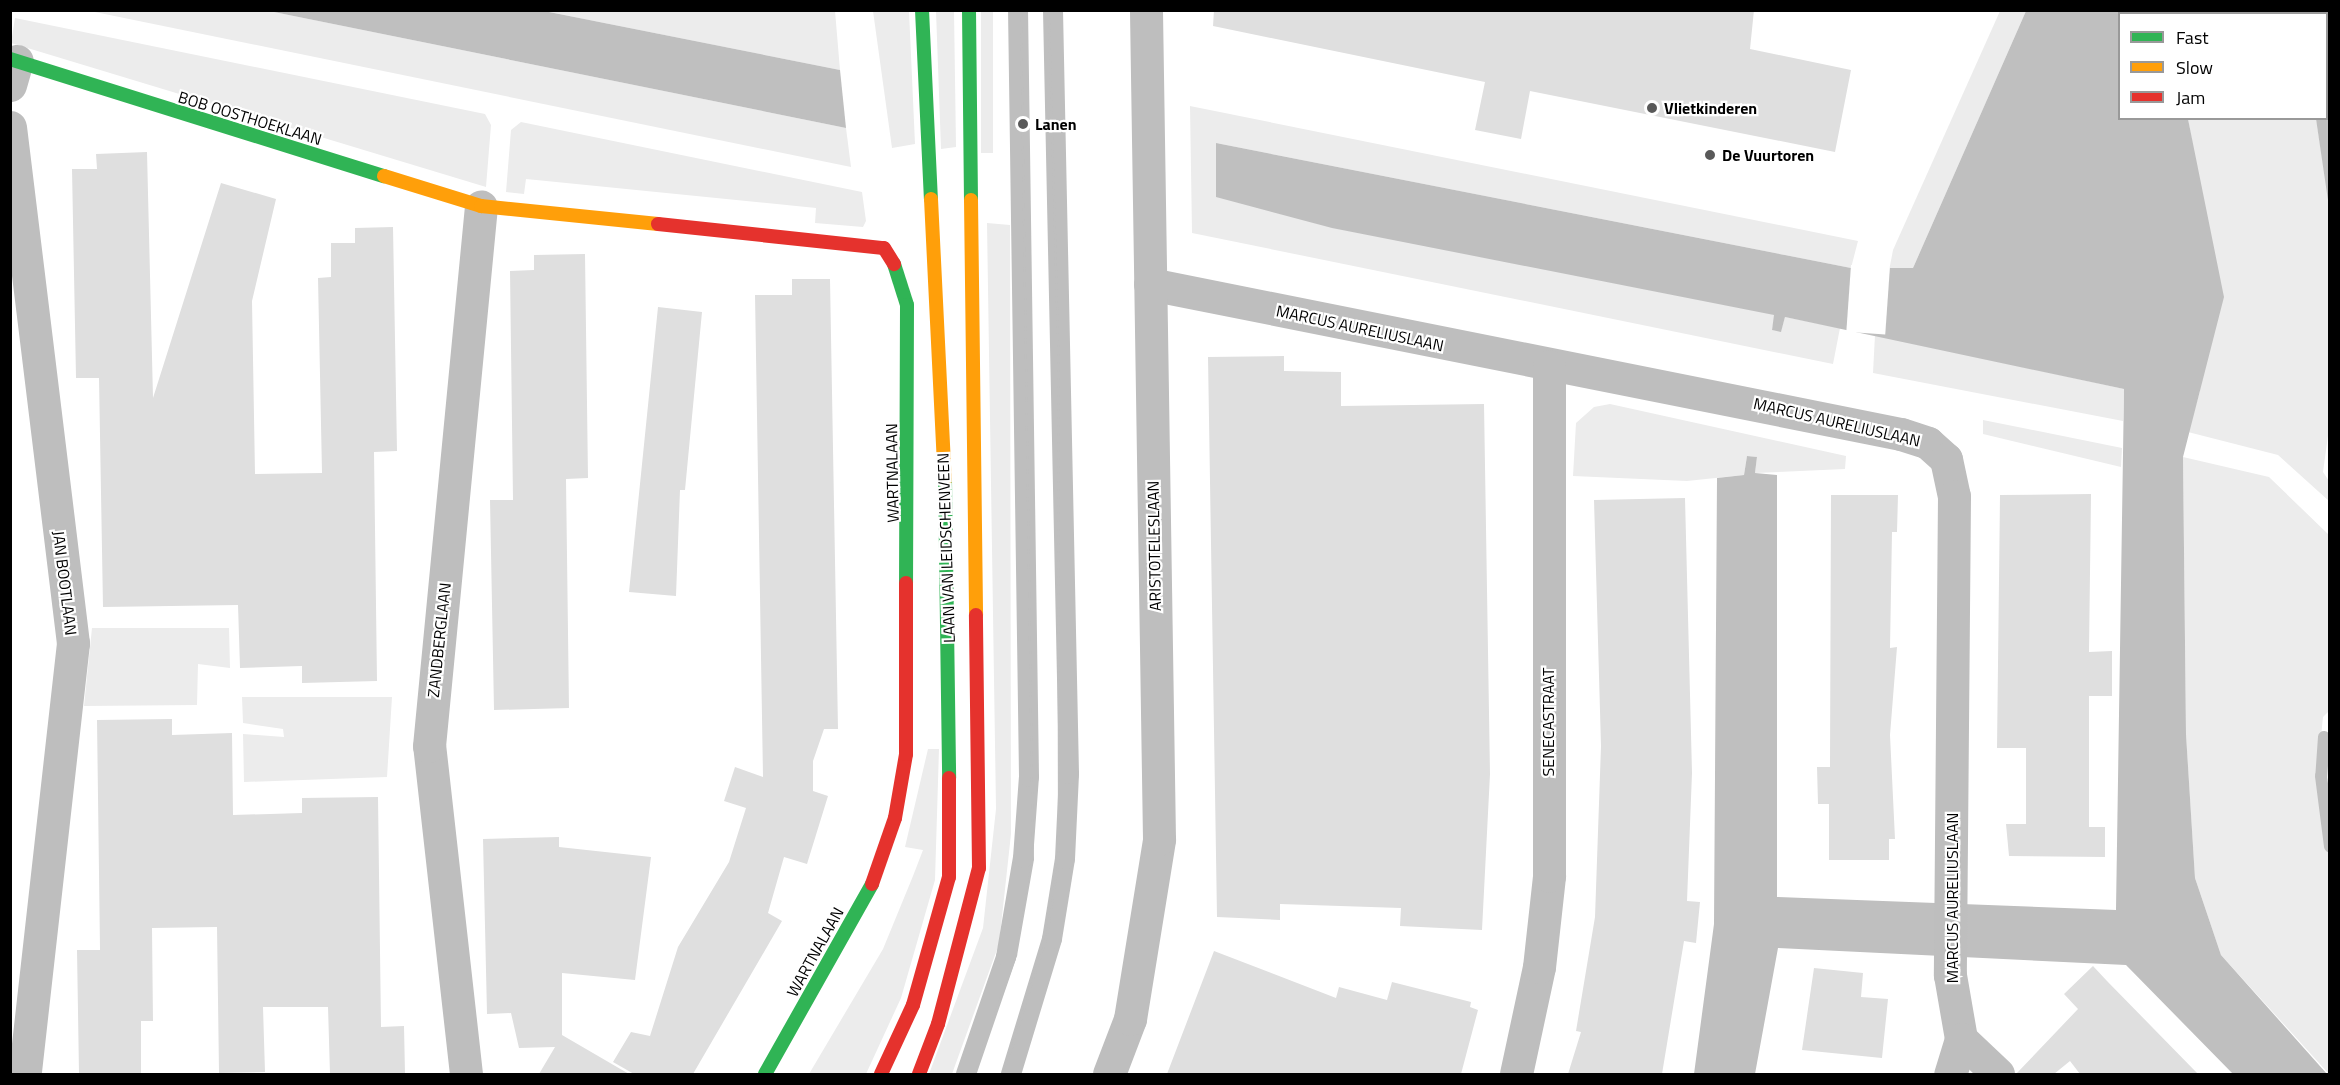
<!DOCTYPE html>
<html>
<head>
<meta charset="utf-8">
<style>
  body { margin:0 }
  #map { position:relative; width:2340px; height:1085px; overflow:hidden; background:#fff; font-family:"Titillium Web",sans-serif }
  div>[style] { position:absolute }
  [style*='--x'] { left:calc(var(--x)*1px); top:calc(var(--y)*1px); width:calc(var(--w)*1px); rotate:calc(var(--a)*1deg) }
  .green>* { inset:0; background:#ececec; transform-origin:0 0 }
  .water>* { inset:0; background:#bfbfbf }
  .pier>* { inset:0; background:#fff; transform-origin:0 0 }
  .stream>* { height:12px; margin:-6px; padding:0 6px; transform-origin:6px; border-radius:6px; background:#bfbfbf }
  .building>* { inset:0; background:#dfdfdf }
  .lane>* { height:20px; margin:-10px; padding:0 10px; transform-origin:10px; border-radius:10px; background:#bebebe }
  .street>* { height:33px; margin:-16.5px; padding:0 16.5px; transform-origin:16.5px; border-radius:16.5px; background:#bebebe }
  .fast>* { height:14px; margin:-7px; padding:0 7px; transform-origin:7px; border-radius:7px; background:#30b455 }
  .slow>* { height:14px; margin:-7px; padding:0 7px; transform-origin:7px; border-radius:7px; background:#ff9f0a }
  .jam>* { height:14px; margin:-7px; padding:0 7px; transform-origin:7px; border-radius:7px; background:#e5322d }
  .tram>* { height:1.5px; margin:-0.75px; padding:0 0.75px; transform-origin:0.75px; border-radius:0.75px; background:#bebebe }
  .dots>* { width:16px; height:16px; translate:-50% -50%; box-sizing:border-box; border:3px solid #fff; border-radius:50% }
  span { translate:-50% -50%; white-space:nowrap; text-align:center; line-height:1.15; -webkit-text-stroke:4.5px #fff; paint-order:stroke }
  .poi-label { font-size:16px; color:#000; font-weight:700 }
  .left { translate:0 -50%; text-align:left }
  .street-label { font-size:16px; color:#000 }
  .frame { position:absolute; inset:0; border:12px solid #000; pointer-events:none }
  .legend { position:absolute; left:2118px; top:12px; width:210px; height:108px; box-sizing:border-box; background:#fff; border:2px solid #999; margin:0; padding:8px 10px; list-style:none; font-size:18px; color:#000 }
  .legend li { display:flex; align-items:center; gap:12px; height:30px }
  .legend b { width:30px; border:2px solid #999 }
</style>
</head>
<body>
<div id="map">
  <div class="green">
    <div style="clip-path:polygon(2301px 10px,2301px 13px,2173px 11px)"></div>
    <div style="clip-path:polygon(90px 11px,269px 11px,846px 128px,851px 167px)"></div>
    <div style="clip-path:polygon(544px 11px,835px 11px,840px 70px)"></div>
    <div style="clip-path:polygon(873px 11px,909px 11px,915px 144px,892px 148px)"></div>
    <div style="clip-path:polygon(936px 11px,954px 11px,956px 147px,941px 149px)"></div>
    <div style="left:981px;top:11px;width:12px;height:142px"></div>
    <div style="clip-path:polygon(2000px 11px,2026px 11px,1913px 268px,1889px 271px,1893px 250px)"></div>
    <div style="clip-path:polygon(15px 18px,485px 114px,491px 125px,486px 187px,11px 43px)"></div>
    <div style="clip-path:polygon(1190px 106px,1858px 241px,1851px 268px,1216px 143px,1775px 315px,1772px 330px,1781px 331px,1785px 317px,1840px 328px,1833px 364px,1192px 233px)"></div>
    <div style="clip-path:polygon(2188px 119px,2316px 119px,2330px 207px,2330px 421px,2323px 472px,2329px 481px,2329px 501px,2278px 455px,2188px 432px,2200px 391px,2194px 153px)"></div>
    <div style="clip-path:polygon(521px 122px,862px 192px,866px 221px,863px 227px,815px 223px,816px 208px,526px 179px,524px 194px,506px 192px,511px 130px)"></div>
    <div style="clip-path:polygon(987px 223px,1010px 225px,1011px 834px,999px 944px,952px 1074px,929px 1074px,983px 928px,996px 809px)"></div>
    <div style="clip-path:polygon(1875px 335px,2124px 389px,2123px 421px,1873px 373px)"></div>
    <div style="clip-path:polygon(1610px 404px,1846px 456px,1845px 469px,1755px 473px,1757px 457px,1747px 456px,1744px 475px,1687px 481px,1573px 476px,1576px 423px,1594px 407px)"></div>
    <div style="clip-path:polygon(1983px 420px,2122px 448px,2121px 467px,1983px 434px)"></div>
    <div style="clip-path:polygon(2183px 457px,2269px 477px,2329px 535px,2329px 711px,2323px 717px,2317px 776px,2330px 865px,2329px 1074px,2221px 955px,2195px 878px,2186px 734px)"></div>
    <div style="clip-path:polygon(92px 628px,229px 628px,230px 668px,198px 664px,197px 705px,84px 706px)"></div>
    <div style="clip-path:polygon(242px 697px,392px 697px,387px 777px,244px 782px,243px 734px,284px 737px,283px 729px,243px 723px)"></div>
    <div style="clip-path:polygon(928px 749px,939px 749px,935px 880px,901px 998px,866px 1074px,809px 1074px,883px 949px,913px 876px,923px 850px,905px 847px)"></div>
  </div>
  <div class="water">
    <div style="clip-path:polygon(269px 11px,544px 11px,840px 70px,846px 128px)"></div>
    <div style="clip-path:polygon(2026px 11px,2173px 11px,2120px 14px,2120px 118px,2188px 119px,2224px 297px,2183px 457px,2186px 734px,2195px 878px,2221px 955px,2327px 1074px,2233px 1074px,2126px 965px,1778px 948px,1755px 1074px,1694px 1074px,1714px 924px,1717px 478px,1744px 475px,1747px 456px,1757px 457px,1755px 473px,1777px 475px,1777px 897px,2116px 910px,2124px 389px,1785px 317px,1781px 332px,1772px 330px,1774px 315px,1332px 228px,1216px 197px,1216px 143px,1851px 268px,1913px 268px)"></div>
    <div style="clip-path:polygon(2301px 11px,2329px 11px,2329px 207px,2316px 119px,2326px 118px,2326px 14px)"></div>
  </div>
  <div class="pier">
    <div style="left:1851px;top:265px;width:39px;height:67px;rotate:4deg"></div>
  </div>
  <div class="stream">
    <div style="--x:2324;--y:737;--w:39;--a:94"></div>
    <div style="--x:2321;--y:776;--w:71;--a:82.7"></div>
  </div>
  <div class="building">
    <div style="clip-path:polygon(1214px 10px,1754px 10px,1750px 49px,1851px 70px,1835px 152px,1530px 91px,1521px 139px,1475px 130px,1485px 82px,1213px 26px)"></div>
    <div style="clip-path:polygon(147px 152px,153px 398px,221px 183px,276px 199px,252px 301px,255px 474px,322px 473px,318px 278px,331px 277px,331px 243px,355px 243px,355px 228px,393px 227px,397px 451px,374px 452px,377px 681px,302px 683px,302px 666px,240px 668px,238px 605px,103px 607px,99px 378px,76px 378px,72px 169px,97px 169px,96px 154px)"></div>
    <div style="clip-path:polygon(585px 254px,588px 478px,566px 479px,569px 708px,494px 710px,490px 500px,513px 500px,510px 271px,534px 270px,534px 255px)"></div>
    <div style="clip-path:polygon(792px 279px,830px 279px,838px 729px,824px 729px,813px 761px,813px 791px,828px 796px,807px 864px,784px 857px,768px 913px,782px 921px,693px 1074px,634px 1074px,613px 1062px,631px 1032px,650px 1036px,678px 947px,729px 862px,746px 808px,724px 801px,735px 767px,763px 777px,755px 295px,792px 295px)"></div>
    <div style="clip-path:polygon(658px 307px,702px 312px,685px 490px,680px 490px,676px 596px,629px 592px)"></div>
    <div style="clip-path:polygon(1284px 356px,1284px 371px,1341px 372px,1341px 406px,1484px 404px,1490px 774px,1482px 930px,1400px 926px,1401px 908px,1280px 904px,1280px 920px,1217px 917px,1208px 357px)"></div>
    <div style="clip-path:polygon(2091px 494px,2089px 652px,2112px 651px,2112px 696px,2089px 696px,2089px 827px,2105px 827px,2105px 857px,2009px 856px,2006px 824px,2026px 824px,2026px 748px,1997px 748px,2000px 495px)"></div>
    <div style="clip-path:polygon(1831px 495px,1898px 495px,1897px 532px,1892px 532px,1890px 648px,1897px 647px,1890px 735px,1895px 839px,1889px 839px,1889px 860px,1829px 860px,1829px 804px,1818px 804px,1817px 767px,1830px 767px)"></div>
    <div style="clip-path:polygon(1685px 498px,1692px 773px,1687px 901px,1700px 902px,1696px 943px,1684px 941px,1662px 1074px,1568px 1074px,1581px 1032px,1576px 1031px,1595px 917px,1601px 746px,1594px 500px)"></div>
    <div style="clip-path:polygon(172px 719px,172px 735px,232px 733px,233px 815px,302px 813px,302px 798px,378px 797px,381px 1027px,404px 1026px,405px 1074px,330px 1074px,328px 1007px,263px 1007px,265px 1072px,219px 1073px,217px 927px,152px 928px,153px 1021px,141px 1021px,141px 1074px,79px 1074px,77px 950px,100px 950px,97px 720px)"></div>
    <div style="clip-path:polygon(559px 837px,559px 847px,651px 857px,635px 980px,562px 973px,562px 1035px,629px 1074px,539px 1074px,555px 1047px,519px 1048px,511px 1013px,487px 1014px,483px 839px)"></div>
    <div style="clip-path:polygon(1214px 951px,1336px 998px,1339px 987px,1387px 1000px,1392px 982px,1471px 1002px,1470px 1007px,1478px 1010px,1461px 1074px,1167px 1074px)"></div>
    <div style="clip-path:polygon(2093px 966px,2107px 981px,2198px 1074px,2080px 1074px,2070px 1061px,2054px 1074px,2016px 1074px,2078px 1009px,2064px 994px)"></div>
    <div style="clip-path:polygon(1814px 968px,1863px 973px,1861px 997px,1888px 999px,1882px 1058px,1802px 1050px)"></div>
  </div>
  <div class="lane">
    <div style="--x:966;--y:1074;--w:124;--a:-71.1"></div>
    <div style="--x:1006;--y:957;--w:100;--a:-80.3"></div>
    <div style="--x:1023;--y:858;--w:81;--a:-85.8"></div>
    <div style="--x:1029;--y:777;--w:767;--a:-90.82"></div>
    <div style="--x:1011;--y:1074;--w:141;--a:-73.1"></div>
    <div style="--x:1052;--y:939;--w:81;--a:-80.8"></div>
    <div style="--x:1065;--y:859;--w:85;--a:-87.3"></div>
    <div style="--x:1069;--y:774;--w:764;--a:-91.2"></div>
  </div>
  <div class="street">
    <div style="--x:10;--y:85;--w:25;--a:-74"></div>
    <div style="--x:10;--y:127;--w:520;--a:83.04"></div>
    <div style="--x:73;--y:643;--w:434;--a:96.4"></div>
    <div style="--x:1150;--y:284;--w:766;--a:11.3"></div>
    <div style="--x:1901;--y:434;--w:28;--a:18"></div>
    <div style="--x:1928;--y:443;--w:24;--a:42"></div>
    <div style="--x:1946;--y:459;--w:38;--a:78"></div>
    <div style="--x:1954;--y:496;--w:479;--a:90.5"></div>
    <div style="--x:1950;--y:975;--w:65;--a:80.2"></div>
    <div style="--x:1961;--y:1039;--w:37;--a:107"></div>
    <div style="--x:1961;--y:1039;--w:51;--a:43.4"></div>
    <div style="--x:466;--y:1074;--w:330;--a:-96.4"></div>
    <div style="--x:429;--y:746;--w:542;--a:-84.5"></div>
    <div style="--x:1109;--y:1074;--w:59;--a:-69.1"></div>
    <div style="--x:1130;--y:1019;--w:182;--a:-80.8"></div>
    <div style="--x:1159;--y:839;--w:829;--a:-90.9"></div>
    <div style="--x:1516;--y:1074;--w:109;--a:-77.9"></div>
    <div style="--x:1539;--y:967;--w:92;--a:-83.7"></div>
    <div style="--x:1549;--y:876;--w:510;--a:-90"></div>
  </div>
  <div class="fast">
    <div style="--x:922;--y:10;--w:189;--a:87.3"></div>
    <div style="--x:969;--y:10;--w:190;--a:89.4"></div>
    <div style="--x:10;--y:59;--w:392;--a:17.4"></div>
    <div style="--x:894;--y:264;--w:43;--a:72.4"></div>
    <div style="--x:907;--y:305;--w:278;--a:90.2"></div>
    <div style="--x:945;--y:481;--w:297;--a:89.2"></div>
    <div style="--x:765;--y:1074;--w:218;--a:-60.6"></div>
  </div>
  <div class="slow">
    <div style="--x:384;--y:176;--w:102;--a:17.2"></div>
    <div style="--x:481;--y:206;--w:178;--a:5.8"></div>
    <div style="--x:931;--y:199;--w:282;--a:87.2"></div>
    <div style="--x:971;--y:200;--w:415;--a:89.3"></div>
  </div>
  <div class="jam">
    <div style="--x:658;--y:224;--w:227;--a:6.1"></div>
    <div style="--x:884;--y:248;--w:19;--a:58"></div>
    <div style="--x:872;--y:884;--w:70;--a:-70.8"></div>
    <div style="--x:895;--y:818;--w:65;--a:-80.2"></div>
    <div style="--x:906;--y:754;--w:171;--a:-90"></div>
    <div style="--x:881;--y:1074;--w:76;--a:-65.1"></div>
    <div style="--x:913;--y:1005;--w:133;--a:-74.3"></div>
    <div style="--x:949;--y:877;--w:99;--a:-90"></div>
    <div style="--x:919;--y:1074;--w:53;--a:-69.2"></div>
    <div style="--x:938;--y:1024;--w:161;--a:-75.3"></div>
    <div style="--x:979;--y:868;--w:253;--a:-90.7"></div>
  </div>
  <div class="tram">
    <div style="--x:973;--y:1074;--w:126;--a:-70"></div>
    <div style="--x:1016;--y:956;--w:97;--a:-80"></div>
    <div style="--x:1033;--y:860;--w:850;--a:-90.81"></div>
    <div style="--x:1004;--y:1074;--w:145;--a:-72.7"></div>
    <div style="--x:1047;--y:936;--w:78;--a:-81.1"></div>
    <div style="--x:1059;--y:859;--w:519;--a:-90.11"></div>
    <div style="--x:1058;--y:340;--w:330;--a:-91.6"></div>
  </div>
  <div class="dots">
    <div style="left:1652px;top:108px;background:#595959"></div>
    <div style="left:1023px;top:124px;background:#595959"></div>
    <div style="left:1710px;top:155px;background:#595959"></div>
  </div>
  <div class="poi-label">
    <span class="left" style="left:1664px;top:108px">Vlietkinderen</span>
    <span class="left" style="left:1035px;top:124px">Lanen</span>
    <span class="left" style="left:1722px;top:155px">De Vuurtoren</span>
  </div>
  <div class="street-label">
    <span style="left:250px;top:118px;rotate:17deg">BOB OOSTHOEKLAAN</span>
    <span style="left:1360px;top:328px;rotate:12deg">MARCUS AURELIUSLAAN</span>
    <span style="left:1837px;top:422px;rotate:13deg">MARCUS AURELIUSLAAN</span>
    <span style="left:892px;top:473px;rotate:-91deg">WARTNALAAN</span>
    <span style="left:1154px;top:546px;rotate:-91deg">ARISTOTELESLAAN</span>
    <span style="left:946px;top:548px;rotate:-92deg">LAAN VAN LEIDSCHENVEEN</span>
    <span style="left:65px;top:583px;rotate:83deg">JAN BOOTLAAN</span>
    <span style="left:439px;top:640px;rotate:-84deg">ZANDBERGLAAN</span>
    <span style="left:1548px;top:722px;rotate:-90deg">SENECASTRAAT</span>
    <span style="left:1952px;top:898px;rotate:-90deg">MARCUS AURELIUSLAAN</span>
    <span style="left:815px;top:952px;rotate:-61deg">WARTNALAAN</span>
  </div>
  <div class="frame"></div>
  <ul class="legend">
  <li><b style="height:8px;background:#30b455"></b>Fast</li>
  <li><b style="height:8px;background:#ff9f0a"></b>Slow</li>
  <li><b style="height:8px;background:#e5322d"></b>Jam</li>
  </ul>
</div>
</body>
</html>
